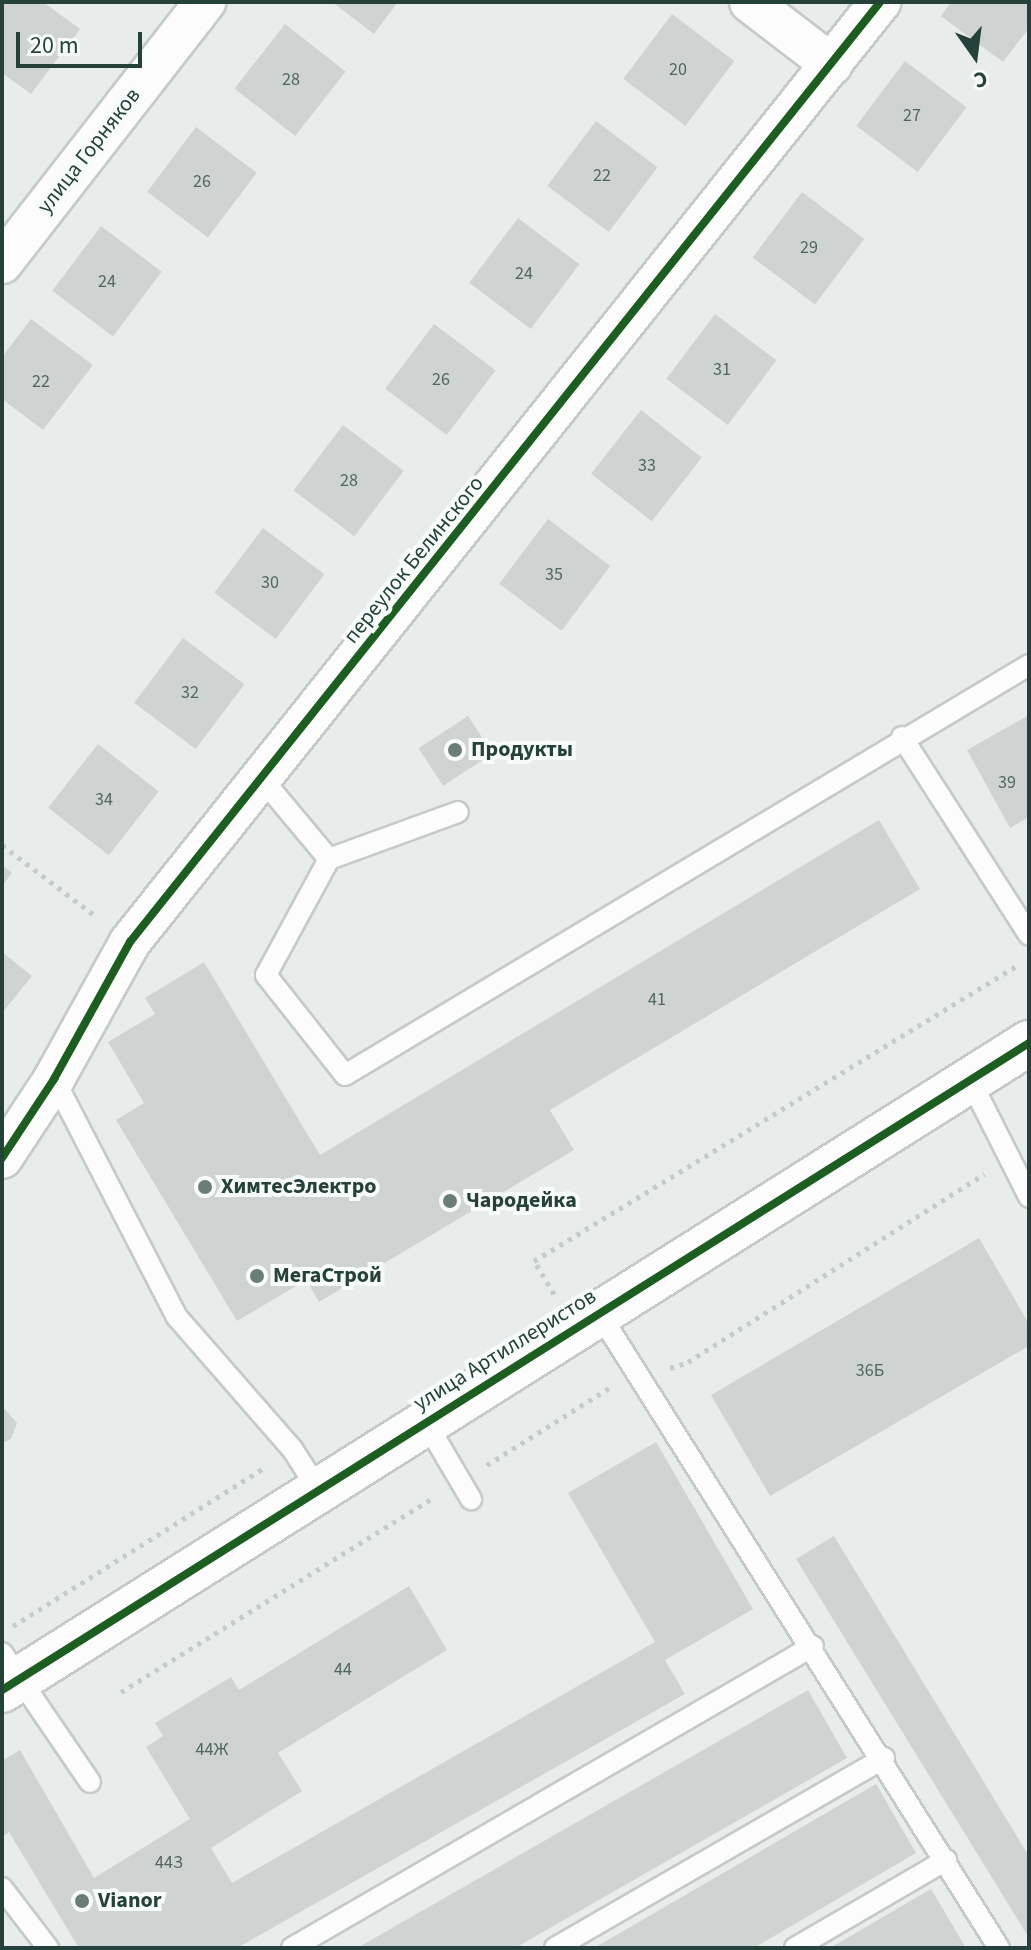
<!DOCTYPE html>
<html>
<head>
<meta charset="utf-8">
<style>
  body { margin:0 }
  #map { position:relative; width:1031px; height:1950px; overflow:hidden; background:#e8edeb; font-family:"Source Sans 3",sans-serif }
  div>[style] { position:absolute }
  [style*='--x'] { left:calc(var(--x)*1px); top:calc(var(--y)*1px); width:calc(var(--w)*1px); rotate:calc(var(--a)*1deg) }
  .building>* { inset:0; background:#cfd4d2; transform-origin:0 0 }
  .path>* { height:5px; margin-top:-2.5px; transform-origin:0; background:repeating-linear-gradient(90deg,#c3ccca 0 4px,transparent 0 10px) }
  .roads { filter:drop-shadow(2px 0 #c5cac8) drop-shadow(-2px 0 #c5cac8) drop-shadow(0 2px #c5cac8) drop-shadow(0 -2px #c5cac8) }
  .service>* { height:20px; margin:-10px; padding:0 10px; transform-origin:10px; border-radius:10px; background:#fcfcfc }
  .minor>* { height:40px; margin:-20px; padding:0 20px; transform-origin:20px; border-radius:20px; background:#fcfcfc }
  .tertiary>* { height:44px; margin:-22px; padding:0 22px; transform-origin:22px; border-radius:22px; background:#fcfcfc }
  .cycleway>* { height:8px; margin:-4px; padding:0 4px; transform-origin:4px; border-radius:4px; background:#1b5e20 }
  .dots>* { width:22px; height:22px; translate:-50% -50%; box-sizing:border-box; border:4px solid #f7fbf9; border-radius:50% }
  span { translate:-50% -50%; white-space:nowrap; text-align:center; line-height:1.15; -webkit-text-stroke:8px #f7fbf9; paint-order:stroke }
  .number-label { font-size:18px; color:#506761 }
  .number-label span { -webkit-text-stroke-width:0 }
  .street-label { font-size:22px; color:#24423a }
  .poi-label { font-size:22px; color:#24423a; font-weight:700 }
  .left { translate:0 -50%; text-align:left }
  .frame { position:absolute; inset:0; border:4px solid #24423a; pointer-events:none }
  .north { position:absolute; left:935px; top:16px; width:80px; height:80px; -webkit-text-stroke:6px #f7fbf9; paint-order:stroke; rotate:166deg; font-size:22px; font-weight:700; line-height:32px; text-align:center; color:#24423a }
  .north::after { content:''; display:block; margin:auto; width:28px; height:36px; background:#24423a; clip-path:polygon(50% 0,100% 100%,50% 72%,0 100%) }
  .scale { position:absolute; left:16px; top:32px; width:126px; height:36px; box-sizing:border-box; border:4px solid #24423a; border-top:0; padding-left:10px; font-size:24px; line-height:28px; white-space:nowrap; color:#24423a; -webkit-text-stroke:6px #f7fbf9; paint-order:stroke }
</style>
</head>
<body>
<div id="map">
  <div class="building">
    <div style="clip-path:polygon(4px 2px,43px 2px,80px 29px,31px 94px,2px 73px)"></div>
    <div style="clip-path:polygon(332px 2px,398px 2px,374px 34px)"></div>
    <div style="clip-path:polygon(951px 2px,1029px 2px,1029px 28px,1003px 62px,941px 16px)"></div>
    <div style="left:672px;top:14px;width:78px;height:81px;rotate:37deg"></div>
    <div style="left:285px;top:24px;width:77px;height:82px;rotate:38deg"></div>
    <div style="left:905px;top:61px;width:77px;height:81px;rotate:37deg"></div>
    <div style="left:596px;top:121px;width:77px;height:81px;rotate:37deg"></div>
    <div style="left:196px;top:127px;width:76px;height:81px;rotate:37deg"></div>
    <div style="left:802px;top:192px;width:78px;height:82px;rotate:37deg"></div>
    <div style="left:518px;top:218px;width:77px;height:81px;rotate:37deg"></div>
    <div style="left:101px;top:226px;width:76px;height:81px;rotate:37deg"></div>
    <div style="left:715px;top:314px;width:77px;height:81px;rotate:37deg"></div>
    <div style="clip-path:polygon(31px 319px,93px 365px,43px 430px,2px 399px,2px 357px)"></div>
    <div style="left:434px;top:324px;width:77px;height:81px;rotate:37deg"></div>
    <div style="left:641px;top:410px;width:77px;height:81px;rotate:38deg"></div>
    <div style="left:343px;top:425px;width:76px;height:82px;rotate:37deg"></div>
    <div style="left:548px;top:519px;width:78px;height:81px;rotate:37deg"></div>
    <div style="left:263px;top:528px;width:77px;height:81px;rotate:37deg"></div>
    <div style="left:183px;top:638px;width:77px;height:81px;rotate:37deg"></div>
    <div style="clip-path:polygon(1029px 715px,1029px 817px,1010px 828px,967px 750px)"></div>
    <div style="left:468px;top:716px;width:45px;height:59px;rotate:57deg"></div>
    <div style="left:98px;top:744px;width:77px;height:81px;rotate:38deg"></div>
    <div style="clip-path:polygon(879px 820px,920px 889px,550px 1110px,574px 1150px,319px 1302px,306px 1280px,237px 1321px,116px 1120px,144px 1103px,108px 1042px,155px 1014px,145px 998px,204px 962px,320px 1155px)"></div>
    <div style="clip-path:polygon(2px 865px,12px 873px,2px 886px)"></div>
    <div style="clip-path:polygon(2px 952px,32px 976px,2px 1013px)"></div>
    <div style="clip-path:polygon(979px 1238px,1029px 1324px,1029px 1346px,770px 1496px,711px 1395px)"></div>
    <div style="clip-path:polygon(2px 1406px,17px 1423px,11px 1439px,2px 1443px)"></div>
    <div style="clip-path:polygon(656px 1442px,753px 1609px,665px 1660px,685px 1694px,237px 1948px,79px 1948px,9px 1832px,2px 1837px,2px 1761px,20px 1750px,94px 1878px,190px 1819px,146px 1747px,163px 1736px,155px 1723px,231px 1677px,239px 1690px,409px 1586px,447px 1650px,278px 1753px,302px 1791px,211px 1848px,232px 1883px,655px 1642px,568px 1493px)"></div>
    <div style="clip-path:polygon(834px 1536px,1029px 1856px,1029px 1938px,796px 1559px)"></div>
    <div style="clip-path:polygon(808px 1690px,847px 1758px,515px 1948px,357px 1948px)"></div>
    <div style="clip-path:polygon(876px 1784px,916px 1853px,754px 1948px,594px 1948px)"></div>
    <div style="clip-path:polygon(931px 1889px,966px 1948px,830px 1948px)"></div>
  </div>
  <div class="path">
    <div style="--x:2;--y:845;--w:119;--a:37.2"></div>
    <div style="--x:554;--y:1294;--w:39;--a:-121"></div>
    <div style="--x:534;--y:1261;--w:567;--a:-31.45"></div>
    <div style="--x:670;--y:1368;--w:19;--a:-18"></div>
    <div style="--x:688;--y:1362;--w:351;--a:-32.4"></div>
    <div style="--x:487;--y:1465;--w:146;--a:-32.2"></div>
    <div style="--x:13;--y:1626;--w:298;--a:-32.2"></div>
    <div style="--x:121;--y:1692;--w:369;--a:-31.9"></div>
  </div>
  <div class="roads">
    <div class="service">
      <div style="--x:902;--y:737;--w:235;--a:57.3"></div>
      <div style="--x:262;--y:779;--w:104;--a:50.1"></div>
      <div style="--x:329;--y:859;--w:137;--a:-20"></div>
      <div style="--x:329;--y:859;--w:132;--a:118.5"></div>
      <div style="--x:266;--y:975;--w:127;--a:51.7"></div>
      <div style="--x:345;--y:1075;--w:797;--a:-30.94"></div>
      <div style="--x:54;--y:1079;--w:268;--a:62.7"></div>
      <div style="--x:177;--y:1317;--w:176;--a:48.9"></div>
      <div style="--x:293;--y:1450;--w:45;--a:57.7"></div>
      <div style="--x:970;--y:1080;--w:131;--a:63.2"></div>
      <div style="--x:599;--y:1313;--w:750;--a:57.79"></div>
      <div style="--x:425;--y:1421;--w:91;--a:59.5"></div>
      <div style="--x:2;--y:1653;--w:156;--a:55.7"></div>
      <div style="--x:2;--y:1888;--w:76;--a:52.5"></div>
      <div style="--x:292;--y:1948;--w:602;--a:-30.1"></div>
      <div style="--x:555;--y:1948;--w:380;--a:-30"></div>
      <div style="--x:795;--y:1948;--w:175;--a:-30.2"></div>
    </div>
    <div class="minor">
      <div style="--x:750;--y:2;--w:103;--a:37.5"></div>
      <div style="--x:2;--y:263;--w:331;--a:-52.1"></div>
      <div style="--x:2;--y:1158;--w:95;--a:-56.6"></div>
      <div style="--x:54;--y:1079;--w:157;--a:-61"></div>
      <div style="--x:130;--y:942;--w:1203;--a:-51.41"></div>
    </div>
    <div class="tertiary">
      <div style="--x:2;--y:1690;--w:1214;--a:-32.21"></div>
    </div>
  </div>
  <div class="cycleway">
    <div style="--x:2;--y:1158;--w:95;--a:-56.6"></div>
    <div style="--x:54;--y:1079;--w:157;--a:-61"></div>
    <div style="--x:130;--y:942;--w:1203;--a:-51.41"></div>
    <div style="--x:2;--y:1690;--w:1214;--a:-32.21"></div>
  </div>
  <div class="dots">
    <div style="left:455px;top:750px;background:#697e78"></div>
    <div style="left:205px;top:1187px;background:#697e78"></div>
    <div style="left:450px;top:1201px;background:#697e78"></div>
    <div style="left:257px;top:1276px;background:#697e78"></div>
    <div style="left:82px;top:1901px;background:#697e78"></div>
  </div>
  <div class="number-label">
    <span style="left:678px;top:70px">20</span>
    <span style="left:291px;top:80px">28</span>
    <span style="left:912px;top:116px">27</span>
    <span style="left:602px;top:176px">22</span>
    <span style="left:202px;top:182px">26</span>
    <span style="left:809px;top:248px">29</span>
    <span style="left:524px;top:274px">24</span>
    <span style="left:107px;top:282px">24</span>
    <span style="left:722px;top:370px">31</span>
    <span style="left:441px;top:380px">26</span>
    <span style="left:41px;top:382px">22</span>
    <span style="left:647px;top:466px">33</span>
    <span style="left:349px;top:481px">28</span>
    <span style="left:554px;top:575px">35</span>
    <span style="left:270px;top:583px">30</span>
    <span style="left:190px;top:693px">32</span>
    <span style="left:1007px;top:783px">39</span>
    <span style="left:104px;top:800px">34</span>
    <span style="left:657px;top:1000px">41</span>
    <span style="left:870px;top:1371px">36Б</span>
    <span style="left:343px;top:1670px">44</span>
    <span style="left:212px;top:1750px">44Ж</span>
    <span style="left:169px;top:1863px">44З</span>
  </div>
  <div class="street-label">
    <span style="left:89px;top:151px;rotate:-52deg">улица Горняков</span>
    <span style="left:414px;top:560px;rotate:-51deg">переулок Белинского</span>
    <span style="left:505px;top:1350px;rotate:-32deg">улица Артиллеристов</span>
  </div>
  <div class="poi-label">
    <span class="left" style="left:471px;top:750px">Продукты</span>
    <span class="left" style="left:221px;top:1187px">ХимтесЭлектро</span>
    <span class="left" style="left:466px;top:1201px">Чародейка</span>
    <span class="left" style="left:273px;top:1276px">МегаСтрой</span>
    <span class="left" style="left:98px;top:1901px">Vianor</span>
  </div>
  <div class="frame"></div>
  <div class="north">С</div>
  <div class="scale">20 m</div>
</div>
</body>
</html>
